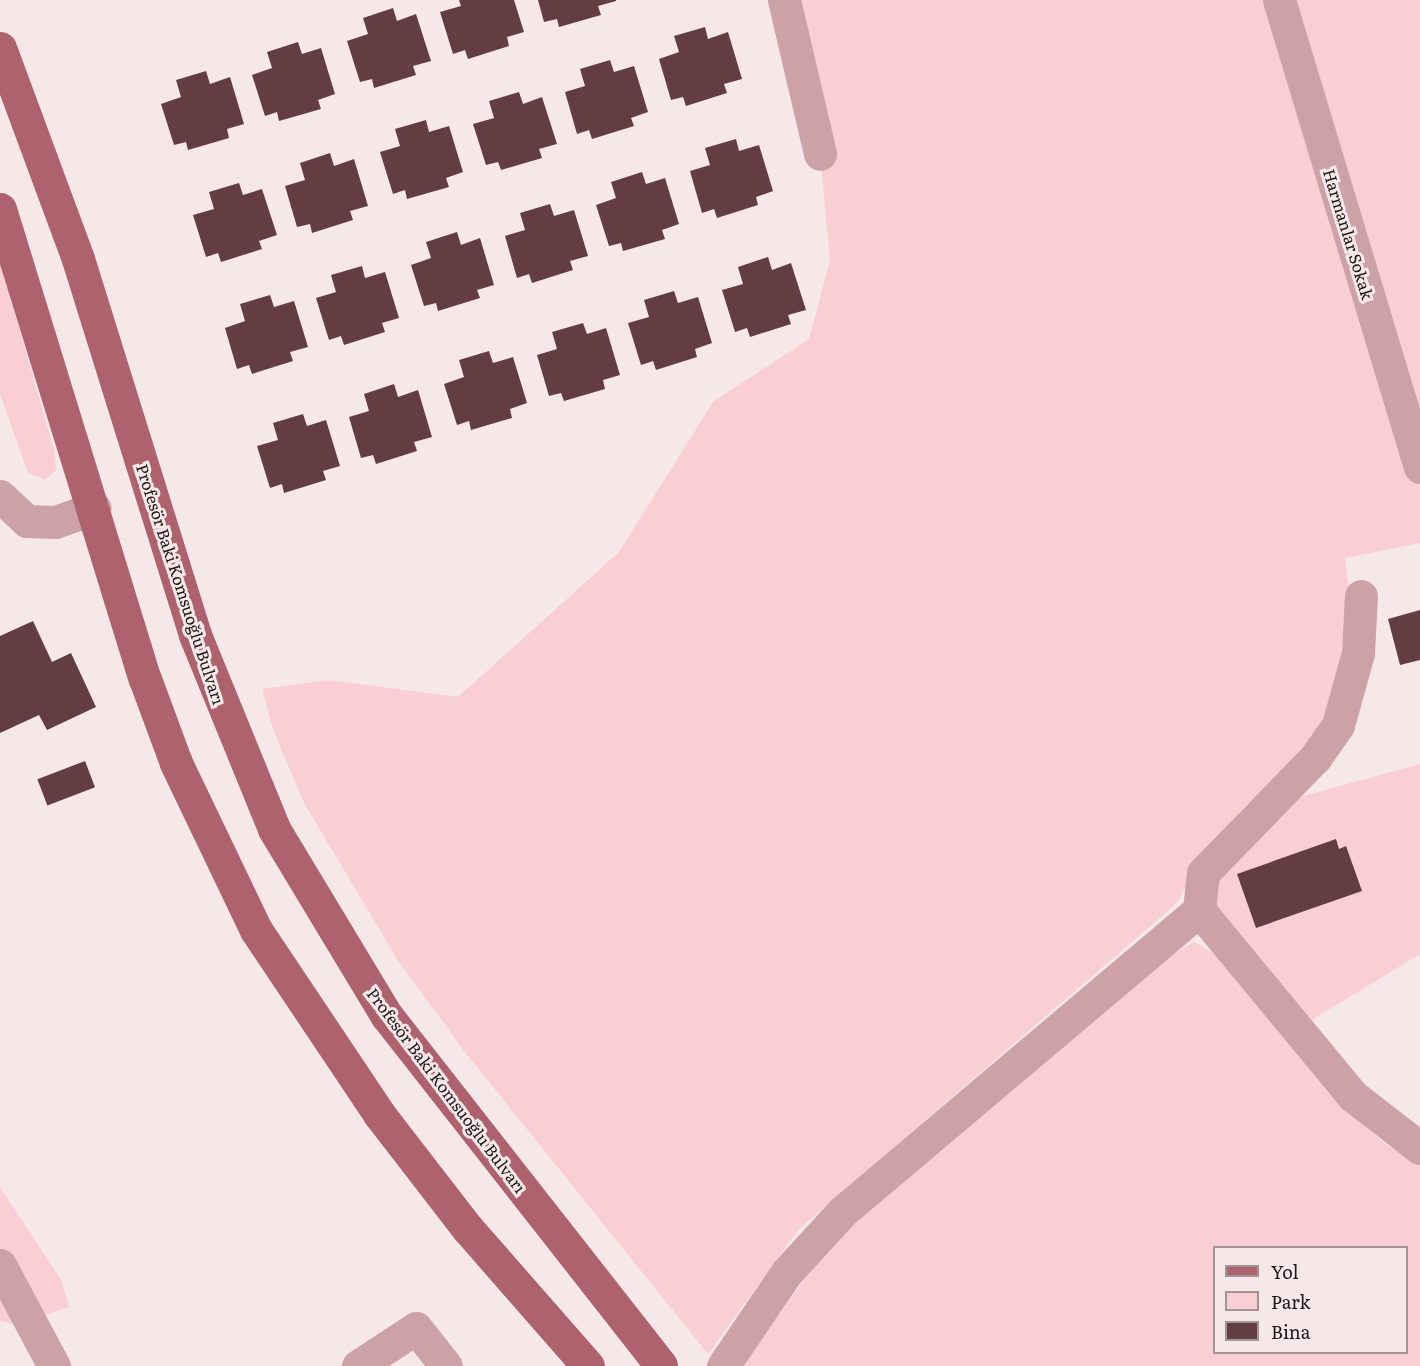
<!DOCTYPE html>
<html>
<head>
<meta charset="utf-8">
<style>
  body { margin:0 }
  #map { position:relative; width:1420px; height:1366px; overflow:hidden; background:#f6e8e9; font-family:Literata,serif }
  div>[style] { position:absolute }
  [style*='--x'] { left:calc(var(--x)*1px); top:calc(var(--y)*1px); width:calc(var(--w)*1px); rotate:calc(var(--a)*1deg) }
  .green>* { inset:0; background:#facfd3 }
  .building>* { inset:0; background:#633d42; transform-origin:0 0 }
  .minor>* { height:33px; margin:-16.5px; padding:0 16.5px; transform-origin:16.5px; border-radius:16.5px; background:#cda2a7 }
  .major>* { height:33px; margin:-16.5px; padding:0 16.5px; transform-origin:16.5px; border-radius:16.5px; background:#ad626d }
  span { translate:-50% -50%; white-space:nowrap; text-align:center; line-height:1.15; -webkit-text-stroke:6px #f6e8e9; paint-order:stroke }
  .street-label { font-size:16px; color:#1d1818 }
  .legend { position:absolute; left:1213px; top:1246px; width:195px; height:108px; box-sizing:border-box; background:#f6e8e9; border:2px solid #9f9595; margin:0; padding:8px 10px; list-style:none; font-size:18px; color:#1d1818 }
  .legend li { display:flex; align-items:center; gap:12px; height:30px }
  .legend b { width:30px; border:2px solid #9f9595 }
</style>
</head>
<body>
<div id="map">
  <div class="green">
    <div style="clip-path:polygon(784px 0,1420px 0,1420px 543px,1345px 558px,1349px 593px,1336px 694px,1318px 730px,1287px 769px,1242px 809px,1198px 864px,1177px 903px,798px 1230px,708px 1354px,464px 1051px,397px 959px,304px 803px,273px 729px,262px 689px,329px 680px,458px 697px,619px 552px,713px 402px,809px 339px,830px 260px,820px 154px)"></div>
    <div style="clip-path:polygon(0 261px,54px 450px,56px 470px,45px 480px,28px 473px,0 394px)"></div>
    <div style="clip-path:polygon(1420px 764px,1420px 954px,1312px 1020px,1211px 899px,1212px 883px,1285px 801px)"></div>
    <div style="clip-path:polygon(evenodd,1194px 942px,1216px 954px,1330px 1095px,1385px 1144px,1420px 1162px,1420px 1366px,742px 1366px,822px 1255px,911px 1171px,1151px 967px,1194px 942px,1214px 1248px,1406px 1248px,1406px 1352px,1214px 1352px,1214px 1248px)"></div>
    <div style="clip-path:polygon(0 1187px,62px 1281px,69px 1307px,15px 1325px,0 1321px)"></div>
  </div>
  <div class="building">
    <div style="clip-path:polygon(459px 0,514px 0,524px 32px,507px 37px,509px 46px,468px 59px,465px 50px,453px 54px,440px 12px,461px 6px)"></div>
    <div style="clip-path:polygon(538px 0,616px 0,616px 1px,598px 6px,601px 15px,559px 27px,557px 19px,544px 22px)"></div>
    <div style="clip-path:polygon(393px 8px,397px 21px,416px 14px,431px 61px,413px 66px,416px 75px,374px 88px,372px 79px,360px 82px,347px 41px,368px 34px,363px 18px)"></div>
    <div style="clip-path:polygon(705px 27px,708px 39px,728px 32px,742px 79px,724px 84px,727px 93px,686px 106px,683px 97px,671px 100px,659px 59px,679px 52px,674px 36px)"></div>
    <div style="clip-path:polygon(298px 42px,302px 54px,321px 48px,335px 94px,318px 100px,321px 109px,279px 121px,277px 112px,265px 116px,252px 75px,272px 68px,267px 52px)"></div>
    <div style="clip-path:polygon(610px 60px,614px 72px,634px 66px,648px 112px,631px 118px,634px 126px,592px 139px,589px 130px,577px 134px,565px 92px,585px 86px,580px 69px)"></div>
    <div style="clip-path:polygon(206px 71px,210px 84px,230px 77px,244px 124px,227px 129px,229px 138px,188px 150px,186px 142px,174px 145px,161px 104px,181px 97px,176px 80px)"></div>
    <div style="clip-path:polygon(519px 92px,523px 104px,542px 97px,557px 144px,539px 149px,542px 158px,501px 170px,498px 162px,486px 165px,473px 124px,494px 118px,489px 101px)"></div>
    <div style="clip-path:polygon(426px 120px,429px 132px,449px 126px,463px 172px,446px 178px,449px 187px,407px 199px,405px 190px,393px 194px,380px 152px,400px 146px,395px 129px)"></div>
    <div style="clip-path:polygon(736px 139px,739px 151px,759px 145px,773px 191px,756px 197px,758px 205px,717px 218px,714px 209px,702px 213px,690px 171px,710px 165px,705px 148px)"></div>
    <div style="clip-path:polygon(330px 153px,334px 166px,354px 159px,368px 206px,350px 211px,353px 220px,312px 233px,310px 224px,297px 227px,285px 186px,305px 180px,300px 163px)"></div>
    <div style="clip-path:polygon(642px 172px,646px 184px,665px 178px,679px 224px,662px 230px,665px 239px,623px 251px,621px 243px,609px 246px,596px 205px,616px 198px,611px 182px)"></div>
    <div style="clip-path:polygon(239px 183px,243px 195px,262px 189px,277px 235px,259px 241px,262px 249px,221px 262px,218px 253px,206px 257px,193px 215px,214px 209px,209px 192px)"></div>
    <div style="clip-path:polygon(550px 204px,554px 216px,574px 210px,588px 256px,570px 261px,573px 270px,532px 283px,529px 274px,517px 278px,505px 236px,525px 230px,520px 213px)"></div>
    <div style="clip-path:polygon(457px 232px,461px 245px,480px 238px,494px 285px,477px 290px,480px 298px,438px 311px,436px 303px,424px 306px,411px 265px,431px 258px,426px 242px)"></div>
    <div style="clip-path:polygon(768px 257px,772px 270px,791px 263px,806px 310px,788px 315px,791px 324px,750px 337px,747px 328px,735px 332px,722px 290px,743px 284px,738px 267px)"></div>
    <div style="clip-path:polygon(362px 266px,365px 278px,385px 272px,399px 318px,382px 323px,385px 332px,344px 345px,341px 336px,329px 340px,316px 298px,336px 292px,331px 275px)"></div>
    <div style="clip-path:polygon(674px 291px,678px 303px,698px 297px,712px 343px,695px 349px,697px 357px,656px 370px,653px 361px,641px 365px,628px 323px,649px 317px,644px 300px)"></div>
    <div style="clip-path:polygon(270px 295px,274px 307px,294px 301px,308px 347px,290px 352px,293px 361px,252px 374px,249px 365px,237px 369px,225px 328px,245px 321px,240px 304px)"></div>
    <div style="clip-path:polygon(583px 323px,587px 334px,606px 328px,620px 375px,603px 380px,605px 389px,564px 401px,561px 393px,549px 396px,537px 355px,557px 349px,552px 332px)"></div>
    <div style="clip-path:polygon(489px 351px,493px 363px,513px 357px,527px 403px,510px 409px,512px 418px,471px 430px,469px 421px,457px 425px,444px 384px,464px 377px,459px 360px)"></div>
    <div style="clip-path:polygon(394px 384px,398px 397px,418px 390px,432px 437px,414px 442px,417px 451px,376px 464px,373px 455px,361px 458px,349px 417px,369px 411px,364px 394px)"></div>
    <div style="clip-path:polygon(303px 414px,307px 426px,326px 420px,340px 466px,323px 471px,326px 480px,284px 493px,282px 484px,270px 488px,257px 446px,278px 440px,273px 423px)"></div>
    <div style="clip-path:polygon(1420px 610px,1420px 660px,1400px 665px,1388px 619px)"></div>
    <div style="clip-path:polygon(33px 621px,52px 662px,71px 653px,96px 707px,47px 730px,39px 715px,0 733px,0 636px)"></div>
    <div style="left:85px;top:761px;width:28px;height:51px;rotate:69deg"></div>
    <div style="clip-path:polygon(1336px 839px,1339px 849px,1346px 846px,1362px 891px,1256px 928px,1237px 874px)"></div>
  </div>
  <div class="minor">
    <div style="--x:784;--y:0;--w:158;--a:76.8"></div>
    <div style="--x:1279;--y:0;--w:488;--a:73.2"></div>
    <div style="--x:0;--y:496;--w:37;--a:43"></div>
    <div style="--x:27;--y:521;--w:28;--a:2"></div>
    <div style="--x:55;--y:522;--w:42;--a:-19.3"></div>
    <div style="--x:1199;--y:910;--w:37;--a:-84"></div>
    <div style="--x:1203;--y:873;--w:161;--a:-45.8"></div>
    <div style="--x:1315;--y:758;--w:40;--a:-55.1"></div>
    <div style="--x:1338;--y:725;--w:75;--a:-74.5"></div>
    <div style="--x:1358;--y:653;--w:57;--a:-87"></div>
    <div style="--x:0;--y:1265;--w:115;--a:61.9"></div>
    <div style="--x:358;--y:1366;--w:69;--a:-33.2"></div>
    <div style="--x:416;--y:1328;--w:48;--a:51.7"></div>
    <div style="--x:723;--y:1366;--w:114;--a:-55.8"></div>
    <div style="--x:787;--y:1272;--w:81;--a:-47.5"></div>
    <div style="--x:842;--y:1212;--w:468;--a:-40.2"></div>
    <div style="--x:1199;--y:910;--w:241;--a:50.4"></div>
    <div style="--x:1353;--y:1096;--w:85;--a:37.8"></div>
  </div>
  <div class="major">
    <div style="--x:0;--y:48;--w:225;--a:69.7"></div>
    <div style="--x:78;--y:259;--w:394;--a:72.7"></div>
    <div style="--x:195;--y:635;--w:209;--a:67.8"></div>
    <div style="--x:274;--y:829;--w:218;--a:58.9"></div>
    <div style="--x:387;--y:1016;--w:444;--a:51.9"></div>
    <div style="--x:0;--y:209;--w:492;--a:72.9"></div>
    <div style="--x:145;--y:679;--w:90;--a:69.7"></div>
    <div style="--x:176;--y:763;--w:185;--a:64.4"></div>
    <div style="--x:256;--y:930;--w:221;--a:56.2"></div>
    <div style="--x:379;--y:1114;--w:145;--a:52.3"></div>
    <div style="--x:468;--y:1229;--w:182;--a:48.8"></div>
  </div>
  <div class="street-label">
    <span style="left:1349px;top:234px;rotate:73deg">Harmanlar Sokak</span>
    <span style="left:181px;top:584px;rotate:72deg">Profesör Baki Komsuoğlu Bulvarı</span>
    <span style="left:447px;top:1090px;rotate:53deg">Profesör Baki Komsuoğlu Bulvarı</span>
  </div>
  <ul class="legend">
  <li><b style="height:8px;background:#ad626d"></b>Yol</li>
  <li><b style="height:16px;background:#facfd3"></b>Park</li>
  <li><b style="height:16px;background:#633d42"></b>Bina</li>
  </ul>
</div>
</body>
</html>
